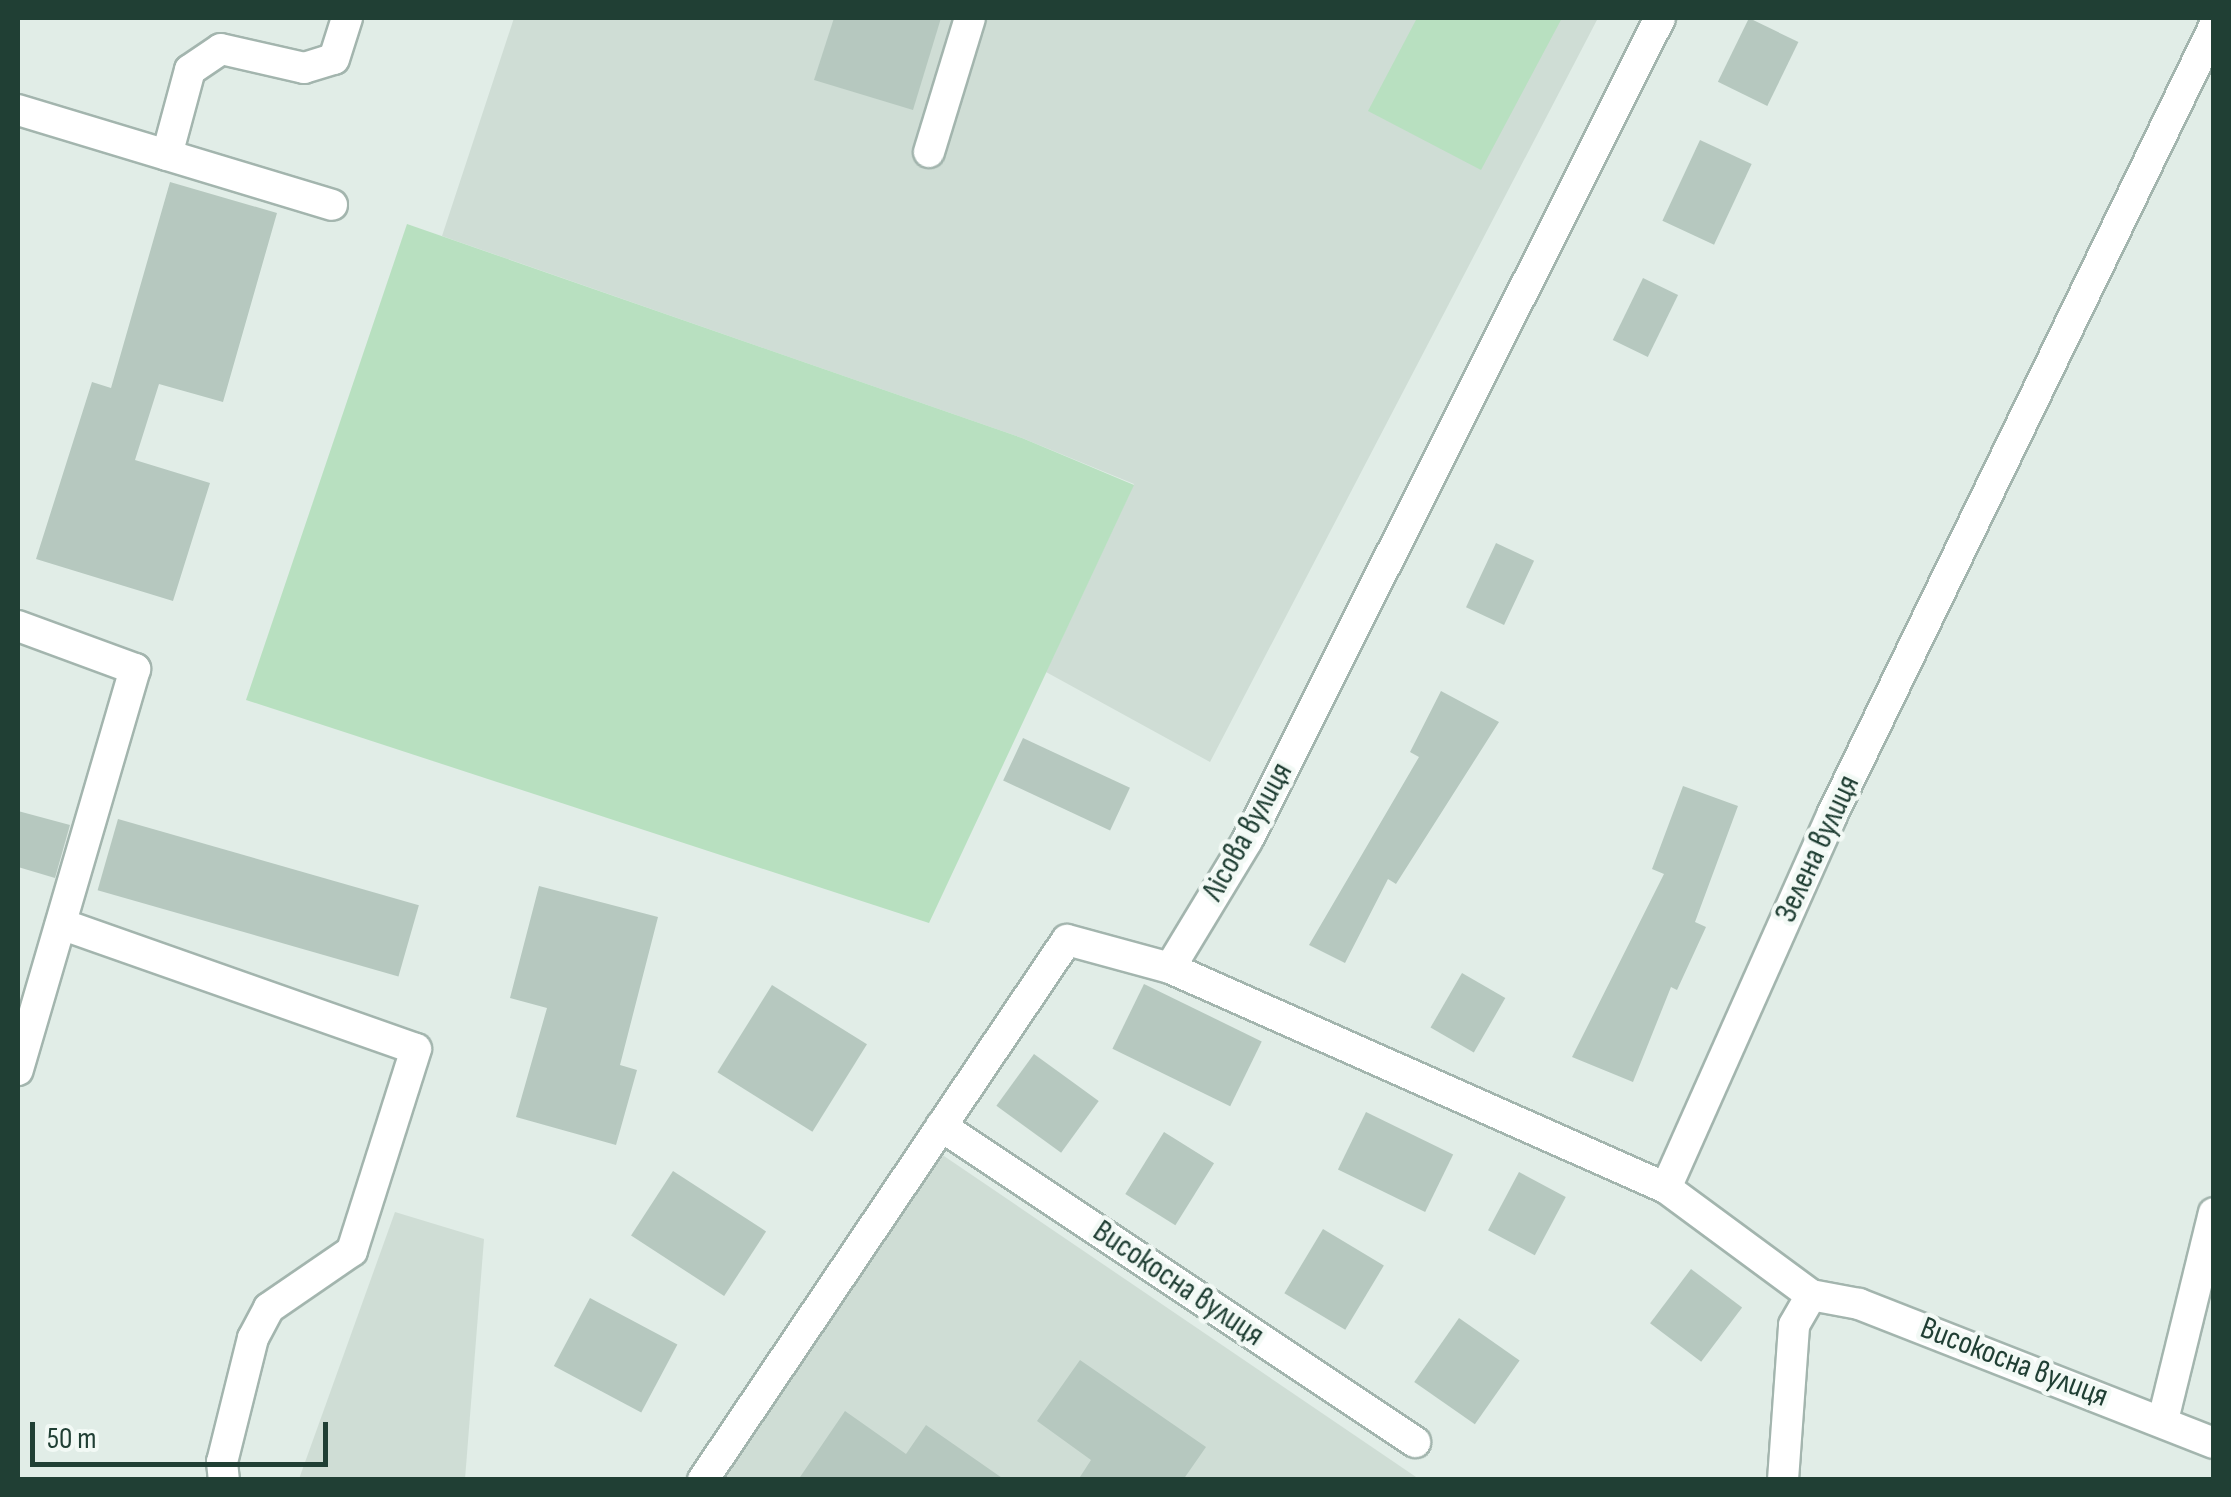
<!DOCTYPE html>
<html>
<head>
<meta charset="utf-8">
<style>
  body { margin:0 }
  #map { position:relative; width:2231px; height:1497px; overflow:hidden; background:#e1ede7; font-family:"Sofia Sans Condensed",sans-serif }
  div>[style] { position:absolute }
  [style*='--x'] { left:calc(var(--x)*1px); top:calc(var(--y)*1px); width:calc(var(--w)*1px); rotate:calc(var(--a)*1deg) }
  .built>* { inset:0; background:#cfddd5 }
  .green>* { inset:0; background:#b8e0c0 }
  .building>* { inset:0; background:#b6c8bf; transform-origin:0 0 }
  .roads { filter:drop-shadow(2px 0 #a3b5ae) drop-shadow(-2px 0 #a3b5ae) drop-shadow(0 2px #a3b5ae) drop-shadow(0 -2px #a3b5ae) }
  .minor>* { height:30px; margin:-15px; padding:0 15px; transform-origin:15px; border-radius:15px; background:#fff }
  span { translate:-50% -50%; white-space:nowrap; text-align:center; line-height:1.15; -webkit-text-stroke:9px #f2f9f5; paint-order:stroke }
  .street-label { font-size:32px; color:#203f34 }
  .frame { position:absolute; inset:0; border:20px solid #203f34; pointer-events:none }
  .scale { position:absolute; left:30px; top:1422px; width:298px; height:45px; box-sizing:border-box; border:5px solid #203f34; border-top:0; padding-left:12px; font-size:30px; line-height:35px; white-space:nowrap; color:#203f34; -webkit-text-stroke:8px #f2f9f5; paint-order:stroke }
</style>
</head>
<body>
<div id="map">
  <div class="built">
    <div style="clip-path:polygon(514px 18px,1598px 18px,1210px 762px,1046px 672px,1134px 484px,1022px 438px,442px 236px)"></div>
    <div style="clip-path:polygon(941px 1154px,1419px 1479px,722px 1480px)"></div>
    <div style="clip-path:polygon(395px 1212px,484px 1239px,465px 1479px,299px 1479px)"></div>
  </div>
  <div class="green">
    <div style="clip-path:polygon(1417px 18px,1562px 18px,1481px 170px,1368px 111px)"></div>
    <div style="clip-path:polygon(407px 224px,1022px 438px,1134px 485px,929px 923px,246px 700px)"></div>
  </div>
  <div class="building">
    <div style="clip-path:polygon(834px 18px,941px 18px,913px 110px,814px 80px)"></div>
    <div style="left:1749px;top:18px;width:55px;height:71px;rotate:26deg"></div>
    <div style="left:1700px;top:140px;width:57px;height:89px;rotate:25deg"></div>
    <div style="clip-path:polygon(170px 182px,277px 213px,223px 402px,159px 384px,135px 460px,210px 483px,173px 601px,36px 559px,92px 382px,111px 388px)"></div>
    <div style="left:1643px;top:278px;width:39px;height:69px;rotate:26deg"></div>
    <div style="left:1496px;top:543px;width:42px;height:71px;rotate:25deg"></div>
    <div style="clip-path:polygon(1441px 691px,1499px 722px,1396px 884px,1388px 879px,1345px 963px,1309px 945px,1419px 757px,1410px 752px)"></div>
    <div style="left:1023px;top:738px;width:118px;height:47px;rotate:25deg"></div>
    <div style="clip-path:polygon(1683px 786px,1738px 806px,1695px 922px,1706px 927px,1677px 990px,1671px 987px,1633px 1082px,1572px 1057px,1664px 874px,1652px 869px)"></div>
    <div style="clip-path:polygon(18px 811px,70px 825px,55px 878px,18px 867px)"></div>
    <div style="left:118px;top:819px;width:313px;height:74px;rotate:16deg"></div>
    <div style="clip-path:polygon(539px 886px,658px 917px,620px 1065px,637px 1070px,616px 1145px,516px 1117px,547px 1008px,510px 998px)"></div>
    <div style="left:1462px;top:973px;width:50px;height:63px;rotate:30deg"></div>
    <div style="left:1144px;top:984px;width:131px;height:72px;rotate:26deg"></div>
    <div style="left:772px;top:985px;width:112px;height:103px;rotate:32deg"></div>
    <div style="left:1034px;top:1054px;width:80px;height:64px;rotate:36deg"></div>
    <div style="left:1366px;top:1112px;width:97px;height:64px;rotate:26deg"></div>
    <div style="left:1164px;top:1132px;width:59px;height:73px;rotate:32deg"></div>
    <div style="left:673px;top:1171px;width:111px;height:77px;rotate:33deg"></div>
    <div style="left:1519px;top:1172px;width:53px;height:66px;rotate:28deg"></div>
    <div style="left:1323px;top:1229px;width:71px;height:75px;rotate:31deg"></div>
    <div style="left:1691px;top:1269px;width:64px;height:68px;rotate:37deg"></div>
    <div style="left:590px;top:1298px;width:99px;height:77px;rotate:28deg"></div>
    <div style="left:1459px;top:1318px;width:74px;height:78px;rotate:35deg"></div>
    <div style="clip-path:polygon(1080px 1360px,1206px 1447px,1183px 1480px,1078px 1480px,1091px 1460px,1037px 1421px)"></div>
    <div style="clip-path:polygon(845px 1411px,906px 1454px,926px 1425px,1005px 1480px,798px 1480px)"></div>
  </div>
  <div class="roads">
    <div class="minor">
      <div style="--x:18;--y:110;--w:328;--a:16.8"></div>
      <div style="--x:929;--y:152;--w:140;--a:-73"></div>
      <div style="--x:167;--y:155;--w:88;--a:-74.9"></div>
      <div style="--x:190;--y:70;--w:37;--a:-34"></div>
      <div style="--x:221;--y:49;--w:85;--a:12.9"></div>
      <div style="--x:304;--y:68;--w:31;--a:-17"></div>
      <div style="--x:334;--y:59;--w:43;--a:-72.4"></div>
      <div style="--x:18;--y:626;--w:125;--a:20.2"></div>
      <div style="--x:135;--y:669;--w:418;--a:106.3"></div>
      <div style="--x:61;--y:924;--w:376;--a:19.4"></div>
      <div style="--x:416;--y:1049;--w:212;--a:107.6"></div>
      <div style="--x:352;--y:1251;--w:101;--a:145.5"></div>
      <div style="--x:269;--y:1308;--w:34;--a:118"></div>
      <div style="--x:253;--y:1338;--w:128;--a:104"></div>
      <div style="--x:222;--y:1462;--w:18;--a:84"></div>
      <div style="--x:1170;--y:968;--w:149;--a:-58.8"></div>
      <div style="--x:1247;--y:841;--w:921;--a:-63.35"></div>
      <div style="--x:941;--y:1126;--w:570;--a:33.69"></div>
      <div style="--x:1666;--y:1188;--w:180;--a:36.4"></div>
      <div style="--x:1811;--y:1295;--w:49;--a:10.6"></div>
      <div style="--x:1859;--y:1304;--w:381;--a:21.4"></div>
      <div style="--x:2163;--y:1420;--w:213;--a:-76.2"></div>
      <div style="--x:703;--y:1480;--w:651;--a:-56.02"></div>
      <div style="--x:1067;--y:940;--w:107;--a:15.2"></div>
      <div style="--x:1170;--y:968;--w:543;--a:23.92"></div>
      <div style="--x:1666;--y:1188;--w:408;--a:-66"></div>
      <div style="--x:1832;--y:815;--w:876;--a:-64.14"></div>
      <div style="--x:1783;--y:1480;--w:155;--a:-85.9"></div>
      <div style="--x:1794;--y:1325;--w:34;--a:-60"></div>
    </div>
  </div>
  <div class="street-label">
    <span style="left:1248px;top:832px;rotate:-61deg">Лісова вулиця</span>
    <span style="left:1818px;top:849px;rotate:-65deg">Зелена вулиця</span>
    <span style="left:1178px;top:1284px;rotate:34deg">Високосна вулиця</span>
    <span style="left:2014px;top:1363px;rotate:21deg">Високосна вулиця</span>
  </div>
  <div class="frame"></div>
  <div class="scale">50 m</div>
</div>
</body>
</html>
